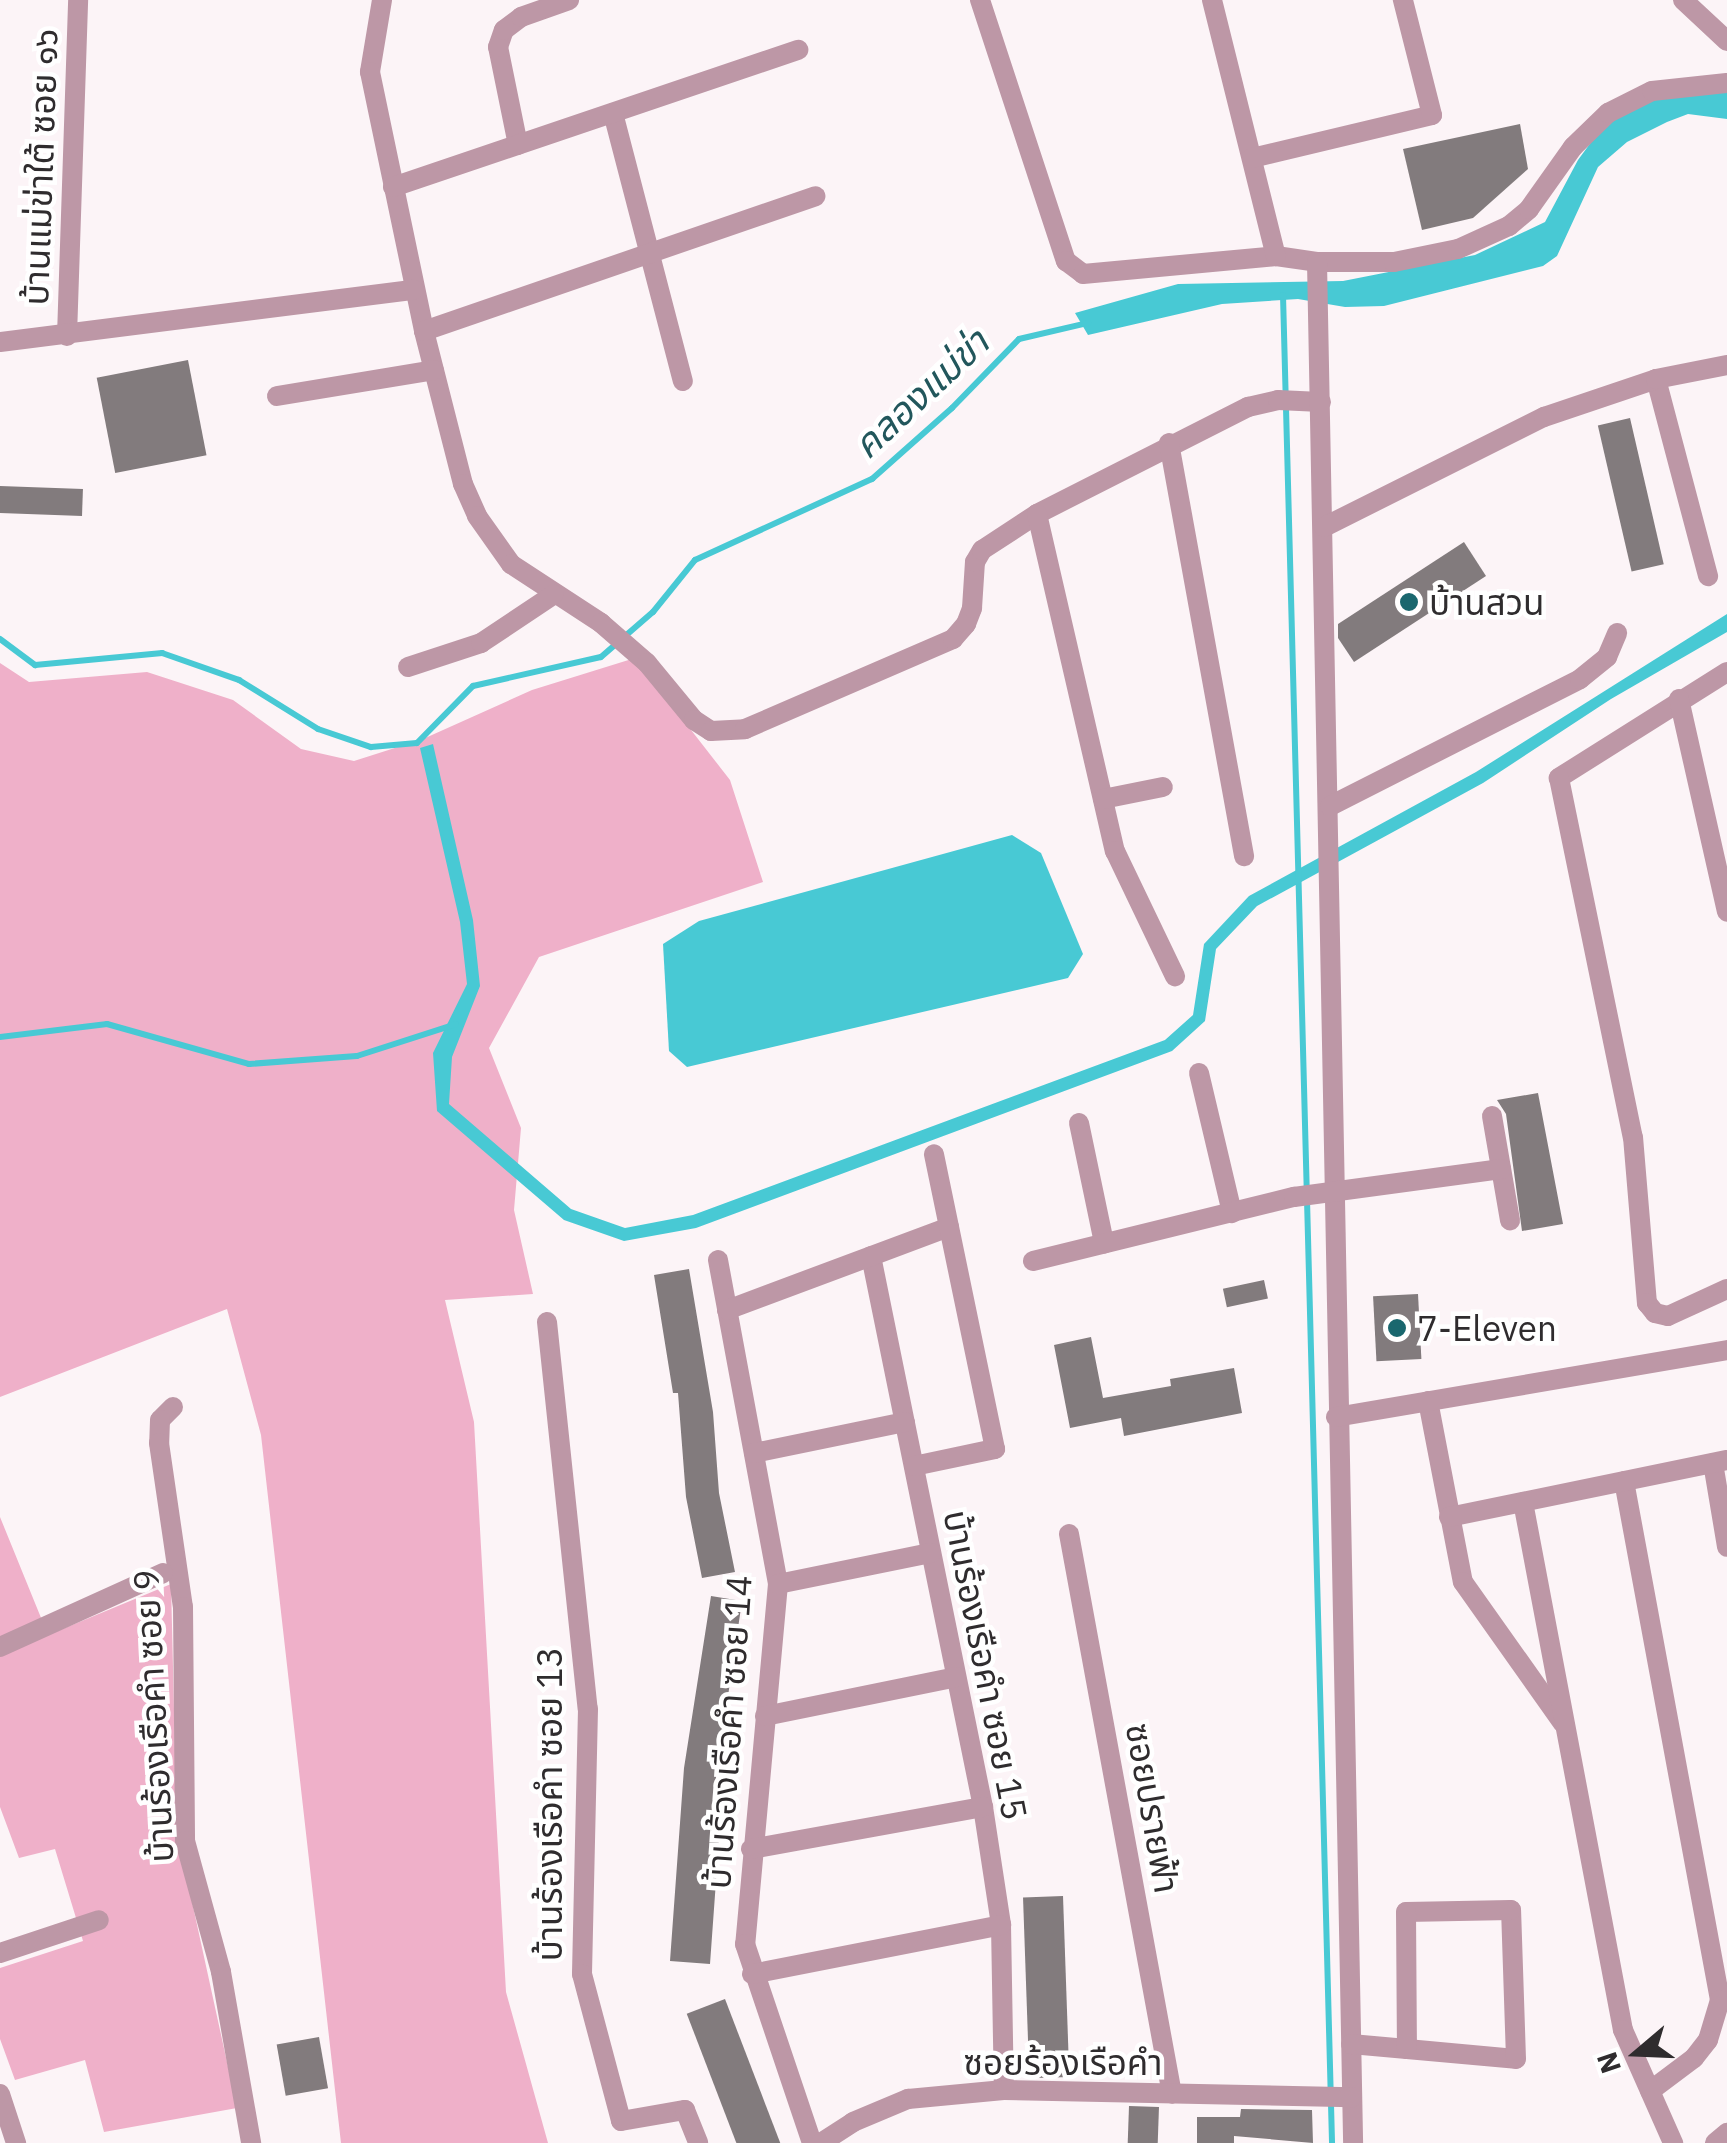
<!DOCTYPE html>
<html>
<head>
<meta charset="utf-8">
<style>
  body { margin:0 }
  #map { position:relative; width:1727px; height:2143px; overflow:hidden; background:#fcf4f7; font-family:"IBM Plex Sans","Noto Sans Thai",sans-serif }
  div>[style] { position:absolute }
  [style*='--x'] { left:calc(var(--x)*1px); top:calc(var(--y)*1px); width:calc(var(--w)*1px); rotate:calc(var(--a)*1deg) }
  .green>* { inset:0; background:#efb0c9 }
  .water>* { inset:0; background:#48c9d4 }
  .stream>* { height:6px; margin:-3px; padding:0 3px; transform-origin:3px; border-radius:3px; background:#48c9d4 }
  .building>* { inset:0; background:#827b7d; transform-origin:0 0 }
  .minor>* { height:20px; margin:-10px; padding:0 10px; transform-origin:10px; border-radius:10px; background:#bd97a6 }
  .dots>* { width:28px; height:28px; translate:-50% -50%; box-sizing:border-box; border:5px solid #fff; border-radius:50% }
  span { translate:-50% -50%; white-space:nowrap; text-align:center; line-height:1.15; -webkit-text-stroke:9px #fff; paint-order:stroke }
  .street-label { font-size:35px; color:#2f2c2e }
  .poi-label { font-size:35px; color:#2f2c2e }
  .left { translate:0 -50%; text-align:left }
  .water-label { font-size:38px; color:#22575c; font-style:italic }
  .north { position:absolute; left:1587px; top:2003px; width:100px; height:100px; -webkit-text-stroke:8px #fff; paint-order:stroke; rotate:251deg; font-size:28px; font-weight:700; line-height:40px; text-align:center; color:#2f2c2e }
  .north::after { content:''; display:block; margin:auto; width:35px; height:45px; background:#2f2c2e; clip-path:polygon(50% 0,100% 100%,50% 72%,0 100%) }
</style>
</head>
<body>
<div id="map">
  <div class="green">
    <div style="clip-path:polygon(635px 658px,730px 780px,763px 882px,539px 957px,489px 1048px,521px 1128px,514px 1210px,533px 1294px,445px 1300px,474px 1422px,506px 1992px,548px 2143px,341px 2143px,261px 1435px,227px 1309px,0 1397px,0 663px,29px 682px,147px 672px,233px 700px,301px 749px,354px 761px,423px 739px,532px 690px)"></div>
    <div style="clip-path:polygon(0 1517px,48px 1635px,171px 1584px,177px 1833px,237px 2108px,104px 2132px,85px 2060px,15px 2080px,0 2039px,0 1968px,83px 1941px,55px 1849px,19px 1858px,0 1807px)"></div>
  </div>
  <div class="water">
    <div style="clip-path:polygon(1727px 89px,1727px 119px,1688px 114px,1667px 122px,1627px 142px,1598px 167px,1557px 256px,1543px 266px,1384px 306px,1345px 307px,1298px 299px,1222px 304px,1088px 335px,1075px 313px,1178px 284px,1343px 281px,1475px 255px,1545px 222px,1578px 160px,1611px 115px,1654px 93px)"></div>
    <div style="clip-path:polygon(1727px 614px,1727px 632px,1611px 699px,1483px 783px,1257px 906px,1216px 949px,1205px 1021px,1172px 1051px,696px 1228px,624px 1241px,564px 1220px,437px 1111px,433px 1053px,467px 984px,460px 922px,420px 748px,433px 744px,473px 920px,480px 986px,452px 1057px,449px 1104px,571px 1209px,625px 1228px,693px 1215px,1165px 1040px,1193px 1015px,1204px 944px,1249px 896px,1476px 772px)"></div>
    <div style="clip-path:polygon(1012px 835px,1041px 853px,1083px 954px,1068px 978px,687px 1067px,669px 1051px,663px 944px,699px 921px)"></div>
  </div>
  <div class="stream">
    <div style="--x:1283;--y:295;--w:1849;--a:88.48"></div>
    <div style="--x:0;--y:639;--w:44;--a:36.6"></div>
    <div style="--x:35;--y:665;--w:128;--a:-5.4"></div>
    <div style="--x:162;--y:653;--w:82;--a:19.3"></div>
    <div style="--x:239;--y:680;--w:93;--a:31.8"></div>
    <div style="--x:318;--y:729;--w:56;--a:18.8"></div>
    <div style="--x:371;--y:747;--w:46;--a:-5"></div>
    <div style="--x:417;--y:743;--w:80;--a:-45.5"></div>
    <div style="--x:473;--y:686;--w:131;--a:-12.8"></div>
    <div style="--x:601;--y:657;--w:69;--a:-40.9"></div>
    <div style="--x:653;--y:612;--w:67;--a:-51.1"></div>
    <div style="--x:695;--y:560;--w:195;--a:-24.6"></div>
    <div style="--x:872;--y:479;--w:107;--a:-41.6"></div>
    <div style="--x:952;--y:408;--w:96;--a:-45.8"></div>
    <div style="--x:1019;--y:339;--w:71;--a:-13.1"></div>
    <div style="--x:0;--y:1037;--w:108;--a:-6.9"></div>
    <div style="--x:107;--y:1024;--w:148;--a:15.7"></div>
    <div style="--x:249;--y:1064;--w:108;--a:-4.2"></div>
    <div style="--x:357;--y:1056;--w:104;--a:-17.9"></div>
  </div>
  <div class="building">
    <div style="clip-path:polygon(1520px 124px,1528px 169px,1473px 218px,1422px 230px,1403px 149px)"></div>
    <div style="left:188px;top:360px;width:97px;height:93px;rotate:79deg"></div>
    <div style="left:1630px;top:418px;width:150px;height:33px;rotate:77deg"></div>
    <div style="left:0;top:486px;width:83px;height:27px;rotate:2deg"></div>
    <div style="clip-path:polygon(1464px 542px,1486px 576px,1354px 662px,1338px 638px,1338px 624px)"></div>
    <div style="clip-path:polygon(1538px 1093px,1563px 1224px,1522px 1231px,1506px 1114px,1497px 1100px)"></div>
    <div style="clip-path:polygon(689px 1269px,713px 1412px,719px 1493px,735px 1572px,702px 1578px,686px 1497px,678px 1393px,673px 1393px,654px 1275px)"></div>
    <div style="left:1264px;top:1280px;width:19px;height:42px;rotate:78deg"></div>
    <div style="left:1418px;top:1294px;width:65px;height:45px;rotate:87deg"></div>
    <div style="clip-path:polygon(1091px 1337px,1103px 1398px,1171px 1386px,1170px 1379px,1234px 1368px,1242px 1413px,1124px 1436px,1121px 1418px,1070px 1428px,1054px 1345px)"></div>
    <div style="clip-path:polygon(711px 1596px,742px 1601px,713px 1798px,722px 1798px,710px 1964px,670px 1961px,684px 1768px)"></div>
    <div style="left:1063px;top:1896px;width:181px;height:40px;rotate:88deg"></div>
    <div style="left:725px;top:1999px;width:155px;height:41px;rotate:69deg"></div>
    <div style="left:319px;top:2037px;width:52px;height:43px;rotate:80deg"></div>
    <div style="left:1129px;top:2106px;width:30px;height:37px;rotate:2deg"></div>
    <div style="clip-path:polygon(1241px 2109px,1312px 2110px,1313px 2143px,1234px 2136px,1234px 2143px,1197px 2143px,1197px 2117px,1240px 2117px)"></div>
  </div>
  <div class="minor">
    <div style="--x:382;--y:0;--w:73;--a:99.5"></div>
    <div style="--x:370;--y:72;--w:265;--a:78.2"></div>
    <div style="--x:424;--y:331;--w:158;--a:75.7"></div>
    <div style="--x:463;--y:484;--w:35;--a:66"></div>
    <div style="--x:477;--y:516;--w:59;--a:54.7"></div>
    <div style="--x:511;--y:564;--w:108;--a:33.2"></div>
    <div style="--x:601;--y:623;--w:61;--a:41"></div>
    <div style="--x:647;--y:663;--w:74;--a:50.5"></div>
    <div style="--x:694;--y:720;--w:20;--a:33"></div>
    <div style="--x:711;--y:731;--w:34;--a:-3"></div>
    <div style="--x:745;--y:729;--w:227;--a:-23.4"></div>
    <div style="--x:953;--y:639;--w:20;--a:-49"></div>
    <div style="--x:966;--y:624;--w:17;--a:-69"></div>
    <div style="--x:972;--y:608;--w:46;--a:-86.3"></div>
    <div style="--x:975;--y:562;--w:14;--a:-60"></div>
    <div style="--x:982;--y:550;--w:66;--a:-33.2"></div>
    <div style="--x:1037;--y:514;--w:237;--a:-26.9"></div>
    <div style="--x:1248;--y:407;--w:31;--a:-13"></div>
    <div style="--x:1278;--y:400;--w:43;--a:2.7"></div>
    <div style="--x:980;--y:0;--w:275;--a:71.8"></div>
    <div style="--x:1066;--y:261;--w:21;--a:37"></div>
    <div style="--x:1083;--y:274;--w:194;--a:-5.3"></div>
    <div style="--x:1276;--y:256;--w:41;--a:8.3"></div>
    <div style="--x:1317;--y:262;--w:77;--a:0"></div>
    <div style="--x:1394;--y:262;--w:65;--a:-11.5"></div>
    <div style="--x:1458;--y:249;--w:56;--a:-24.3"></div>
    <div style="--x:1509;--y:226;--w:26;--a:-40"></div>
    <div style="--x:1529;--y:209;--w:76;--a:-54.6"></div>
    <div style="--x:1573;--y:147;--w:49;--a:-44.2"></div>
    <div style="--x:1608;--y:113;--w:49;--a:-26.6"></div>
    <div style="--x:1652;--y:91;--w:75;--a:-6.1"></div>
    <div style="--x:1212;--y:0;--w:264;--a:76"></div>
    <div style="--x:1683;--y:0;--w:60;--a:43"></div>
    <div style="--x:613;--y:113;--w:277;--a:75.4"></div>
    <div style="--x:518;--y:145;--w:100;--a:-101.5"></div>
    <div style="--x:498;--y:47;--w:18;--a:-71"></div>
    <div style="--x:504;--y:30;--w:21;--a:-37"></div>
    <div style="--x:521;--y:17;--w:51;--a:-19.5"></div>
    <div style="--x:1252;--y:158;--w:185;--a:-13.4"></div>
    <div style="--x:1432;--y:115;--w:119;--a:-104.2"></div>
    <div style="--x:393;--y:187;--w:428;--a:-18.7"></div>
    <div style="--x:1317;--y:262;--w:1881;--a:88.9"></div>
    <div style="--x:424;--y:331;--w:414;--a:-19"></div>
    <div style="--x:67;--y:336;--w:336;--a:-88.1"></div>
    <div style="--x:0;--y:342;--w:417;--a:-7.2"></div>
    <div style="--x:1656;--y:379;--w:204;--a:75.2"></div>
    <div style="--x:277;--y:396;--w:159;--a:-9.4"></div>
    <div style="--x:1169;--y:443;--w:420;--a:79.7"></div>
    <div style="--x:1037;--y:514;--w:346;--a:77"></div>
    <div style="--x:1115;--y:851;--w:139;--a:64.4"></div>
    <div style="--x:1324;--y:527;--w:246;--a:-26.6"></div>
    <div style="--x:1544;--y:417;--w:118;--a:-18.7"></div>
    <div style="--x:1656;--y:379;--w:72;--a:-11.2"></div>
    <div style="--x:408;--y:667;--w:77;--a:-18.2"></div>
    <div style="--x:481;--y:643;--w:87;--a:-33.7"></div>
    <div style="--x:1727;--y:672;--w:199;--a:147.8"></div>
    <div style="--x:1559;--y:778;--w:367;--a:78.4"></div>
    <div style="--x:1633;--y:1137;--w:167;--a:85.2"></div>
    <div style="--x:1647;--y:1303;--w:13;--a:51"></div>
    <div style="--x:1655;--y:1313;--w:13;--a:13"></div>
    <div style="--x:1668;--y:1316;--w:65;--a:-24.6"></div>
    <div style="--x:1679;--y:699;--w:218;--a:77.3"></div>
    <div style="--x:1103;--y:799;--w:61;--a:-11.3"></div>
    <div style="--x:1330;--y:806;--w:280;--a:-26.9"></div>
    <div style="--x:1580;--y:679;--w:35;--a:-39"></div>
    <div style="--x:1607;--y:657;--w:26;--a:-67"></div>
    <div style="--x:1199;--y:1073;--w:144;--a:76.7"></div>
    <div style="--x:1492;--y:1116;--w:106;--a:80.2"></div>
    <div style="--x:1079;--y:1123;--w:123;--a:78.2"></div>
    <div style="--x:871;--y:1256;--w:562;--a:78.51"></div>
    <div style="--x:983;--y:1807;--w:119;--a:81.3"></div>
    <div style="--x:1001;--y:1925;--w:165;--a:89"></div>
    <div style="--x:718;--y:1260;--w:330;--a:79.5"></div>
    <div style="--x:778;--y:1584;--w:362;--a:95.2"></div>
    <div style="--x:745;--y:1944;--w:210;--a:71.4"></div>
    <div style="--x:1033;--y:1261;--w:269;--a:-13.8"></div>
    <div style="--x:1294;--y:1197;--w:209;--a:-7.7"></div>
    <div style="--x:727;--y:1310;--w:237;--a:-20.5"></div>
    <div style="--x:547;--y:1322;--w:389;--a:84"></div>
    <div style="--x:588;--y:1709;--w:265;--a:91.3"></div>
    <div style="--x:582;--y:1974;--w:152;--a:75.1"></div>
    <div style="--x:621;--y:2121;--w:65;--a:-9.8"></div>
    <div style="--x:685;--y:2110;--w:35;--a:68"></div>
    <div style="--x:1428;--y:1401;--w:184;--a:79.1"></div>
    <div style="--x:1463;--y:1582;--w:173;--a:54.7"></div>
    <div style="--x:173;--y:1407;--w:18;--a:135"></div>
    <div style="--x:160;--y:1420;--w:23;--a:92"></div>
    <div style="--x:159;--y:1443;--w:166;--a:81.7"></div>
    <div style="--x:183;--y:1607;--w:234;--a:89.5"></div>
    <div style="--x:185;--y:1841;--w:136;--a:74.6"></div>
    <div style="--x:221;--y:1972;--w:174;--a:80"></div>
    <div style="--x:1336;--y:1417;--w:397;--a:-9.7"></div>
    <div style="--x:754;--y:1453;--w:154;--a:-11.6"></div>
    <div style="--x:1713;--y:1463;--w:85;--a:80.5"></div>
    <div style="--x:914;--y:1466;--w:83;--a:-11.9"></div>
    <div style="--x:995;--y:1449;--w:301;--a:-101.7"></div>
    <div style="--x:1624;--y:1481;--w:528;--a:79.52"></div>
    <div style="--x:1720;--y:2000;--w:42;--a:106.7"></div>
    <div style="--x:1708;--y:2040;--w:23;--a:128"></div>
    <div style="--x:1694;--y:2058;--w:55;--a:143.1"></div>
    <div style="--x:1523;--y:1502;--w:537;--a:79.28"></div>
    <div style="--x:1623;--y:2030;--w:124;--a:66.1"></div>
    <div style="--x:1449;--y:1517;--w:284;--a:-11.6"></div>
    <div style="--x:1069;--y:1534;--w:569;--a:79.58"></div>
    <div style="--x:778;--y:1584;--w:156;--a:-11.5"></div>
    <div style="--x:0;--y:1647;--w:179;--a:-24.4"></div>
    <div style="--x:765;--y:1716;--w:195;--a:-11.5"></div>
    <div style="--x:751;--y:1849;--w:236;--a:-10.3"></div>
    <div style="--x:0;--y:1953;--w:104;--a:-18.4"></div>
    <div style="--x:752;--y:1974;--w:254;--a:-11.1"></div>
    <div style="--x:1351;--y:2044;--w:56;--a:5.1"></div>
    <div style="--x:1407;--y:2049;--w:109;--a:5.2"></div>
    <div style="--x:1516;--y:2059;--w:149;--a:-91.9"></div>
    <div style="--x:1511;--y:1910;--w:105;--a:178.9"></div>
    <div style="--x:1406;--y:1912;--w:137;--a:89.6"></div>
    <div style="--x:0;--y:2094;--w:52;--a:71.9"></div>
    <div style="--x:821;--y:2143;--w:38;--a:-33"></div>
    <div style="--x:853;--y:2122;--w:60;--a:-22.7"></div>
    <div style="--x:908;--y:2099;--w:96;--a:-5.4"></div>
    <div style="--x:1004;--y:2090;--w:348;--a:1.2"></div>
    <div style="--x:1715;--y:2143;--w:16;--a:-40"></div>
  </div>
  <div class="dots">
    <div style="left:1409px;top:602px;background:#1a676e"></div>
    <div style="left:1397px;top:1328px;background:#1a676e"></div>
  </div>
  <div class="street-label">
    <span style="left:40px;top:167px;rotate:-88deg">บ้านแม่ข่าใต้ ซอย ๑๖</span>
    <span style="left:986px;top:1665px;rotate:79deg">บ้านร้องเรือคำ ซอย 15</span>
    <span style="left:153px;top:1716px;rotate:-93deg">บ้านร้องเรือคำ ซอย 9</span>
    <span style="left:728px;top:1732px;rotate:-86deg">บ้านร้องเรือคำ ซอย 14</span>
    <span style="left:549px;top:1804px;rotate:-90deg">บ้านร้องเรือคำ ซอย 13</span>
    <span style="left:1153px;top:1808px;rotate:80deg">ซอยปรายฟ้า</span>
    <span style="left:1063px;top:2062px">ซอยร้องเรือคำ</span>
  </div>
  <div class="poi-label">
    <span class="left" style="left:1429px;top:602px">บ้านสวน</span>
    <span class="left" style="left:1417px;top:1328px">7-Eleven</span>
  </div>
  <div class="water-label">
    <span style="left:920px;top:393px;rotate:-43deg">คลองแม่ข่า</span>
  </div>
  <div class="north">N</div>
</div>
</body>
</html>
